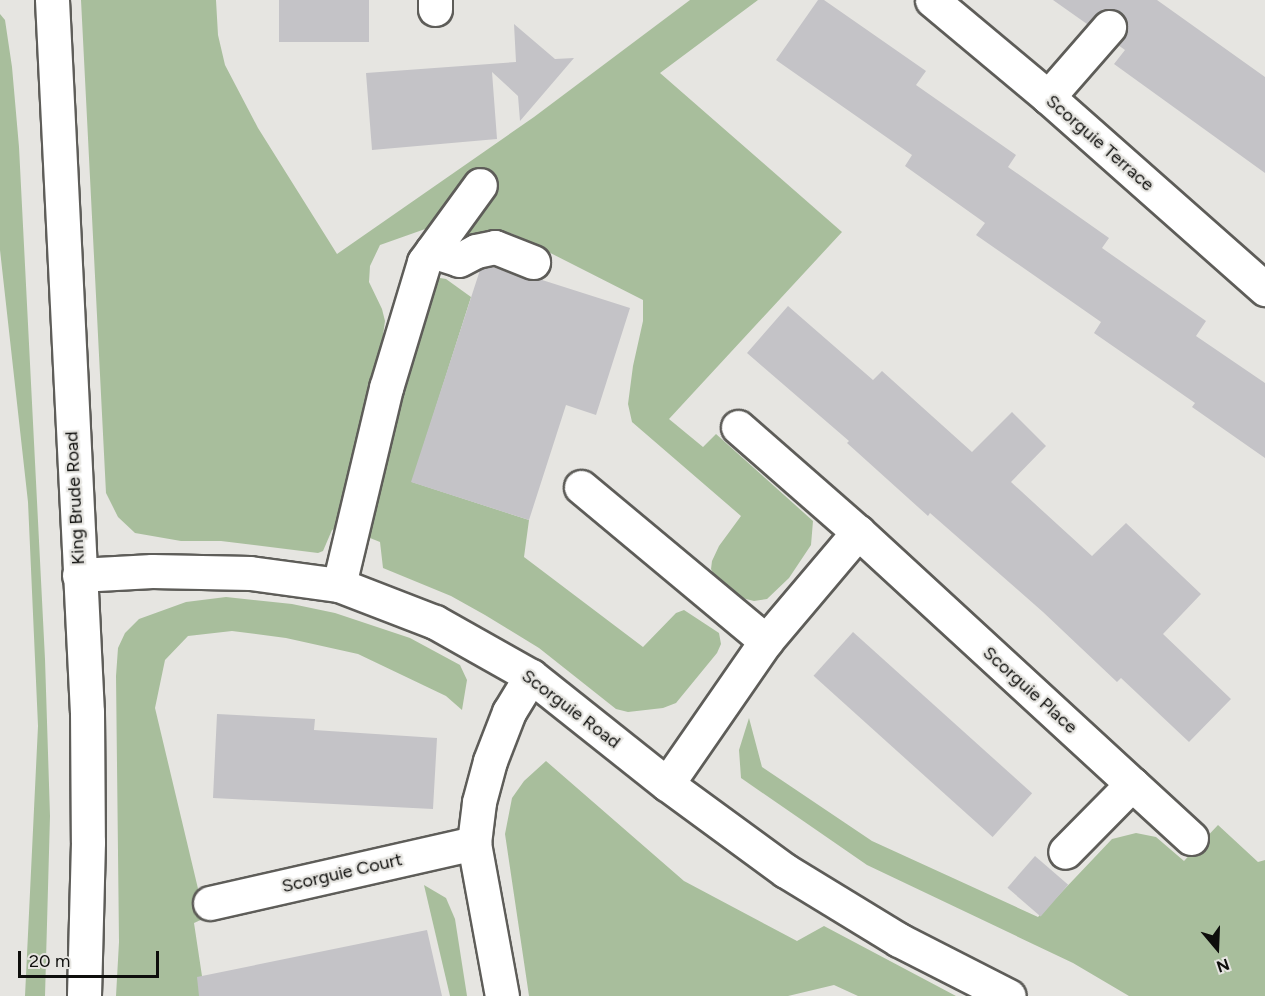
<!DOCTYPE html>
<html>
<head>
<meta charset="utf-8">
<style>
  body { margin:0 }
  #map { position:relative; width:1265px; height:996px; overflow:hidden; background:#e6e5e1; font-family:Figtree,sans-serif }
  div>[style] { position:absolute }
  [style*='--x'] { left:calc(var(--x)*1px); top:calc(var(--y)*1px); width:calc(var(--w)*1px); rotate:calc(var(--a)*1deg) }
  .green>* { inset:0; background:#a8be9c }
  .building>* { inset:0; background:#c4c3c7; transform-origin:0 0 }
  .roads { filter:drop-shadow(2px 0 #5e5d59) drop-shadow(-2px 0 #5e5d59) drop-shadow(0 2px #5e5d59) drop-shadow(0 -2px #5e5d59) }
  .minor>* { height:33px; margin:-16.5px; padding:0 16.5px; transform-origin:16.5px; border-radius:16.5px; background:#fff }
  span { translate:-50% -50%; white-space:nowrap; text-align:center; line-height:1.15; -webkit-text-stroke:4.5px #e6e5e1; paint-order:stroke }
  .street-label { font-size:18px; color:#0e0e0c }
  .north { position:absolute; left:1187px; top:918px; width:60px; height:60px; -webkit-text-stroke:4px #e6e5e1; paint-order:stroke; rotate:161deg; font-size:16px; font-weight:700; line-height:24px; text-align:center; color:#0e0e0c }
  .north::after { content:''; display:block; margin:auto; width:21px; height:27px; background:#0e0e0c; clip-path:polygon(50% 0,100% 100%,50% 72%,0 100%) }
  .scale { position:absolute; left:18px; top:951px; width:141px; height:27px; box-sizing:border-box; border:3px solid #0e0e0c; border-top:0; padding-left:8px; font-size:18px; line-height:21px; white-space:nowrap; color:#0e0e0c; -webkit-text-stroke:4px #e6e5e1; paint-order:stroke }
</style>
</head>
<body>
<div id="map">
  <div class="green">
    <div style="clip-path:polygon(81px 0,216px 0,218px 35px,225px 65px,258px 128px,337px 254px,534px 117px,690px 0,758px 0,660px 73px,842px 232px,669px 419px,703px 447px,716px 434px,813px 521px,811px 545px,789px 578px,767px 599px,754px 601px,742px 598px,715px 577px,711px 569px,712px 561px,719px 546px,741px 516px,632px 422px,628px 404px,633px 366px,643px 321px,643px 300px,513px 234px,499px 230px,461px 244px,428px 228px,380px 245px,370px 266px,369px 282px,382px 309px,385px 321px,379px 364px,337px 527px,332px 530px,323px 551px,318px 553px,221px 541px,181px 541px,135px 533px,118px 517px,106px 493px)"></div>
    <div style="clip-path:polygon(0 14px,5px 20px,12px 67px,19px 147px,45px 659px,50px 816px,45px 996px,25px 996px,38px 726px,28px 502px,0 250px)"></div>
    <div style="clip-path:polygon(434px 277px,446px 279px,471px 297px,412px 482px,529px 520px,524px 557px,643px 647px,676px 613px,684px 610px,719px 633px,721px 644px,717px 653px,676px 703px,663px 708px,628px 712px,616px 709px,539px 648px,485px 615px,451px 596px,383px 568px,380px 542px,365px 536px,366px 510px)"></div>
    <div style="clip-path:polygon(226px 597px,292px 604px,335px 613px,410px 638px,460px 665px,467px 680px,462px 710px,446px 696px,358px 654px,286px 638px,232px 631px,188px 636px,165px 660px,155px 708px,205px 918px,194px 923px,205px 996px,116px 996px,119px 942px,116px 676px,118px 648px,125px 633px,139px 619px,186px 602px)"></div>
    <div style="clip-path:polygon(749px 718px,762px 767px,872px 841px,1038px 917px,1112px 839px,1136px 833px,1156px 837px,1184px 861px,1218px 825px,1258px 862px,1265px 860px,1265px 996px,1129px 996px,1073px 963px,867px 865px,741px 778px,739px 750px)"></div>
    <div style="clip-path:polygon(546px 761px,684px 881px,797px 941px,824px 926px,956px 996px,858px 996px,834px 985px,788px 996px,529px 996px,505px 834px,512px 798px,524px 781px)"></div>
    <div style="clip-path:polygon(424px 885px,446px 898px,455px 919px,467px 996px,450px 996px)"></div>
  </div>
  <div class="building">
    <div style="left:279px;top:0;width:90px;height:42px"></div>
    <div style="clip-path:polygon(818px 0,824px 0,926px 71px,916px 85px,1016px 155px,1008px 167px,1109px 238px,1102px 248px,1206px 321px,1196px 336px,1265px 383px,1265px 458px,1192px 407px,1195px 403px,1094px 333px,1101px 322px,976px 235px,985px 223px,905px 166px,912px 155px,776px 60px)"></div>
    <div style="clip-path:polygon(1053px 0,1157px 0,1265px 77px,1265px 173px,1114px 64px,1125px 50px,1118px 45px,1127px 30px,1126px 20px,1121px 13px,1112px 9px,1103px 9px,1087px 24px)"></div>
    <div style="clip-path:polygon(514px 24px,555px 59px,574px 58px,520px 121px,518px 96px,492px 72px,497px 139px,372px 150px,366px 73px,516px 62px)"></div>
    <div style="clip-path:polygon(493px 267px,526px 279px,539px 279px,630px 308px,596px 415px,566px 405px,529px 520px,411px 482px,480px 270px)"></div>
    <div style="clip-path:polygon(788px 306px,873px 380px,882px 371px,972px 452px,1012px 412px,1046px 446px,1011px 482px,1092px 556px,1126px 523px,1201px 594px,1163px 634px,1231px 699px,1189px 742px,1121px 678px,1117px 682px,1043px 612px,930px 513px,928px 516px,847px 443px,849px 441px,747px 353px)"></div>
    <div style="left:853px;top:632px;width:241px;height:59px;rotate:42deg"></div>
    <div style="clip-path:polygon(217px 714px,315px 719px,314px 730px,437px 738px,433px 809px,213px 798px)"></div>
    <div style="left:1035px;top:856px;width:44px;height:42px;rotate:41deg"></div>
    <div style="clip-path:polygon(427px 930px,442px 996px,199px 996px,197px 977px)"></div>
  </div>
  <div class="roads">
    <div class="minor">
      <div style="--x:52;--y:0;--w:713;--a:87.19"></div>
      <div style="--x:87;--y:712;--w:130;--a:89.6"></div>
      <div style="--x:88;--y:842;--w:154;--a:91.5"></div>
      <div style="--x:435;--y:0;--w:9;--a:90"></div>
      <div style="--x:932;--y:0;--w:151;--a:39.9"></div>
      <div style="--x:1048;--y:97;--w:290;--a:41.5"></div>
      <div style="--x:1048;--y:97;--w:93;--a:-48.9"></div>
      <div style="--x:432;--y:251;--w:28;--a:18"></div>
      <div style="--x:459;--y:260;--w:19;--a:-28"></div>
      <div style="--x:476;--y:251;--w:19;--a:-12"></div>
      <div style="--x:495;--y:247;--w:41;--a:21.5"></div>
      <div style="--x:738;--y:427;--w:159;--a:41.2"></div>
      <div style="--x:581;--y:487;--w:241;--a:39.8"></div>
      <div style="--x:79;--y:575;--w:73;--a:-3.1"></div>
      <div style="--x:152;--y:571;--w:98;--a:1.2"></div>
      <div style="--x:250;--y:573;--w:90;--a:7.7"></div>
      <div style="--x:339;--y:585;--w:103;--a:21.1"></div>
      <div style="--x:435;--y:622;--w:110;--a:29.4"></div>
      <div style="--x:531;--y:676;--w:174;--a:38.5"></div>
      <div style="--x:667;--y:784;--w:147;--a:36.2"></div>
      <div style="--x:786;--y:871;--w:132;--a:31.4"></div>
      <div style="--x:899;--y:940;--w:123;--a:27"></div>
      <div style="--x:339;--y:585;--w:203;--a:-76.6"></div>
      <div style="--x:386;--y:388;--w:132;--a:-73.2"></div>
      <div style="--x:424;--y:262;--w:95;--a:-54"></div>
      <div style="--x:667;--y:784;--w:174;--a:-55.3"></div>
      <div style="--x:766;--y:641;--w:143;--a:-49.8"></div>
      <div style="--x:858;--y:532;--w:372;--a:42.6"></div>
      <div style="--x:1132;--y:784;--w:95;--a:134.6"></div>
      <div style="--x:1132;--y:784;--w:80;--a:42.5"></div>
      <div style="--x:210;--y:903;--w:271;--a:-12.8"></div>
      <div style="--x:502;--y:996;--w:156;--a:-100.4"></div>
      <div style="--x:474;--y:843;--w:41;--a:-83"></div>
      <div style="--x:479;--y:802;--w:42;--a:-75"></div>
      <div style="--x:490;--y:761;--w:53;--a:-68.8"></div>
      <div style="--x:509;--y:712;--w:42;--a:-58.6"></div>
    </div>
  </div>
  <div class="street-label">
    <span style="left:1100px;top:143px;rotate:41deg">Scorguie Terrace</span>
    <span style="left:75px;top:498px;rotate:-93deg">King Brude Road</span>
    <span style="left:1030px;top:690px;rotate:42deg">Scorguie Place</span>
    <span style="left:571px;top:709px;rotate:37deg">Scorguie Road</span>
    <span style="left:342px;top:873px;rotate:-13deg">Scorguie Court</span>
  </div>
  <div class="north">N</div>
  <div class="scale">20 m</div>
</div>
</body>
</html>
